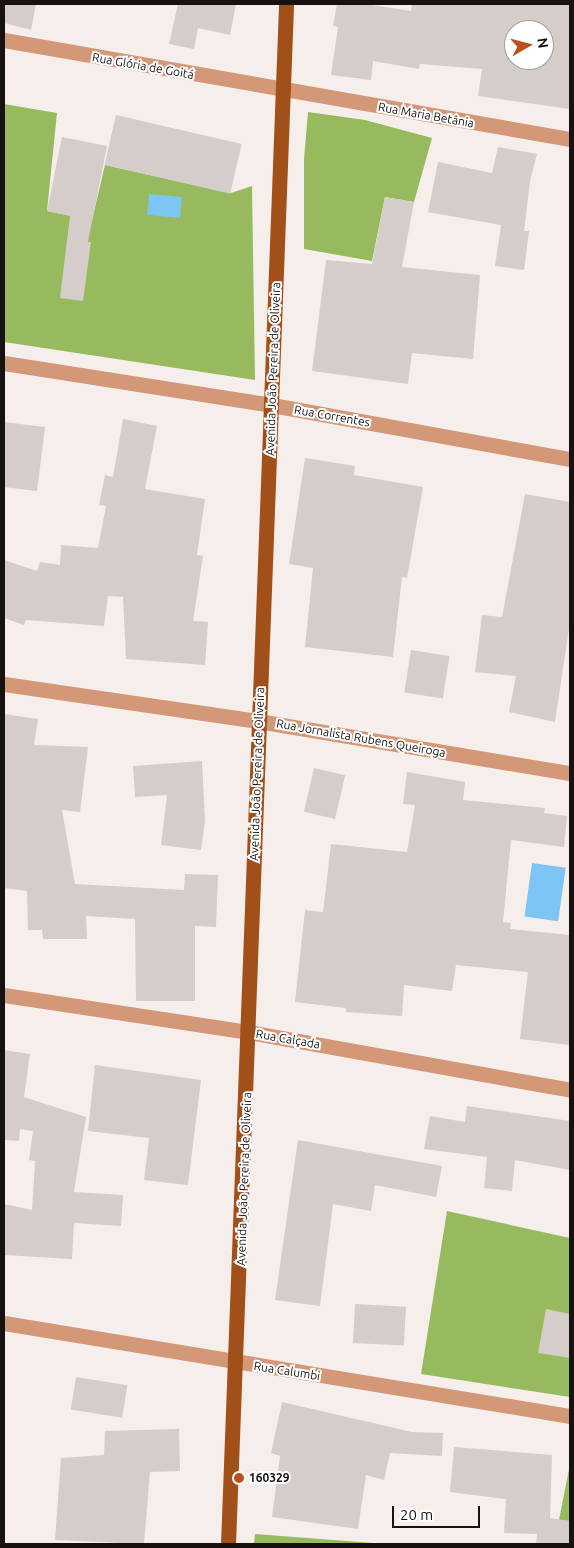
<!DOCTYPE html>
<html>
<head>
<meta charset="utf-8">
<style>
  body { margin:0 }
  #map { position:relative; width:574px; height:1548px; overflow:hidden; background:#f6eeea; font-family:Ubuntu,sans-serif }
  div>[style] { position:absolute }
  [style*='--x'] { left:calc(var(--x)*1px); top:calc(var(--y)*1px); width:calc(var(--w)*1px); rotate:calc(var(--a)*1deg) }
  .forest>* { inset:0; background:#98ba5f }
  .water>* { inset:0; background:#7dc5f5; transform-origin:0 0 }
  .building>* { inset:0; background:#d5cdc9; transform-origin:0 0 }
  .minor>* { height:15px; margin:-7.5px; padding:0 7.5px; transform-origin:7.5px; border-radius:7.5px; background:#d29877 }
  .primary>* { height:15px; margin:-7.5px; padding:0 7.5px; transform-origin:7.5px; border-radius:7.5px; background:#a25019 }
  .dots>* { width:14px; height:14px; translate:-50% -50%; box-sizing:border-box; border:2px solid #fff; border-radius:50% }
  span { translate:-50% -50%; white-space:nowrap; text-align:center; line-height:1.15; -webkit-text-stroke:4px #fff; paint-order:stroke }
  .street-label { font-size:12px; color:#151211 }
  .poi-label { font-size:12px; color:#151211; font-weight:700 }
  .left { translate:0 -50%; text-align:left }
  .frame { position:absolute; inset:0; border:5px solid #151211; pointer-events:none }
  .north { position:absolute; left:504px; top:20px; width:50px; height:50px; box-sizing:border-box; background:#fff; border:1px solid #a1a0a0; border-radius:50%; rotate:82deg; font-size:14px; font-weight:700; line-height:20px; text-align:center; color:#151211 }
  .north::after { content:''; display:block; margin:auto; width:18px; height:22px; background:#b75220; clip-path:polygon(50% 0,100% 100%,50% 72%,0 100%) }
  .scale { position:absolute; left:392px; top:1506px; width:88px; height:22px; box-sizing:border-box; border:2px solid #151211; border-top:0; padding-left:6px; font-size:15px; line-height:18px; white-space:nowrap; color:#151211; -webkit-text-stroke:4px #fff; paint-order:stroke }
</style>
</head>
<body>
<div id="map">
  <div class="forest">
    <div style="clip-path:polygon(4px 104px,57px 113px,47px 211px,92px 220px,105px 165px,231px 193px,252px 186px,255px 380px,4px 342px)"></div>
    <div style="clip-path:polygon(308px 112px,365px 120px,432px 138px,414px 202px,385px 197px,372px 261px,304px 249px,304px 159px)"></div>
    <div style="clip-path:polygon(447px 1211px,570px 1238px,570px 1397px,421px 1374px)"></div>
    <div style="clip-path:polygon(570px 1464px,570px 1521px,559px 1520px)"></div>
    <div style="clip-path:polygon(255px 1534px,386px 1544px,254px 1544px)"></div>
  </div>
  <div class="water">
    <div style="left:149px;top:194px;width:33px;height:21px;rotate:5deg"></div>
    <div style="left:532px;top:863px;width:34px;height:54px;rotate:8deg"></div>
  </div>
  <div class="building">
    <div style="clip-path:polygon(4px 4px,36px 4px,31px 30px,4px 23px)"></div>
    <div style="clip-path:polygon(178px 4px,236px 4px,230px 35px,198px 28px,194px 49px,169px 44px)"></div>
    <div style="clip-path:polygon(evenodd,337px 4px,366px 4px,411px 11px,412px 4px,570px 4px,570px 109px,478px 96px,482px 69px,420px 64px,419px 69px,373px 61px,371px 80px,331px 75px,338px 27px,333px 26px,337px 4px,514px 30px,544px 30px,544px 60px,514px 60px,514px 30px)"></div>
    <div style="left:116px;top:115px;width:129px;height:51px;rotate:13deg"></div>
    <div style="clip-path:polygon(62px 137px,107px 146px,88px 242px,91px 242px,83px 301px,60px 298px,70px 216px,47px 211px)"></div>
    <div style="clip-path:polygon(498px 147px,537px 154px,530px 181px,524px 231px,529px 231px,524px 270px,495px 266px,501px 225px,428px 212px,438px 162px,492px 173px)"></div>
    <div style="clip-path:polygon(385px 197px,414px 202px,402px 267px,480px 275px,473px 359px,412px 353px,408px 384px,312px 371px,326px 260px,372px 264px)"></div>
    <div style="clip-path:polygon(123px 419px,157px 426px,145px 489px,205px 499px,197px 555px,203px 556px,193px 621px,208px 622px,205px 665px,126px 659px,123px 597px,108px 596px,104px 626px,26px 620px,24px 625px,4px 618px,4px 560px,37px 571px,40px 562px,60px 565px,61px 545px,98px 548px,106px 506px,99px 505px,105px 475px,113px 477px)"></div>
    <div style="clip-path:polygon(4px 422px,45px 427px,37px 491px,4px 487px)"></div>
    <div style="clip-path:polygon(305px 458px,355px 466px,354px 475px,423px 487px,407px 578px,402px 577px,393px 657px,305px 647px,313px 568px,289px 564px)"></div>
    <div style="clip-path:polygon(525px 494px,570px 502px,570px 622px,555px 722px,509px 712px,516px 676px,475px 672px,482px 615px,502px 617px)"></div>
    <div style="left:411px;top:650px;width:39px;height:43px;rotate:9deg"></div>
    <div style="clip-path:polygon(4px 714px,38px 719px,34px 745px,88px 747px,80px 812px,62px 810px,75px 884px,184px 890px,185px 874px,218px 875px,216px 927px,195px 926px,195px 1001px,136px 1001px,135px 919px,86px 916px,87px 939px,43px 939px,42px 930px,28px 930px,27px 891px,4px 888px)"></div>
    <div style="clip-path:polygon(202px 761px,205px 820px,201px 850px,161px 845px,167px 795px,135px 797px,133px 766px)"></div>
    <div style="left:314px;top:768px;width:32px;height:45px;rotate:13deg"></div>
    <div style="clip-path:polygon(407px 772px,465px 782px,463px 800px,545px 808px,544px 813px,567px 816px,564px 847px,511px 840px,503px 922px,511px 923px,510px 929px,570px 935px,570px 1045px,520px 1039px,528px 972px,456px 965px,452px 991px,404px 985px,402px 1016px,346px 1012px,346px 1008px,295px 1002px,305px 910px,323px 912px,331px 844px,407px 852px,415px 805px,403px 804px)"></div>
    <div style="clip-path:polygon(4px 1050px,30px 1054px,24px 1097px,86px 1117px,74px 1192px,123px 1195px,121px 1226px,74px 1223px,72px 1259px,4px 1255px,4px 1204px,32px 1210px,35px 1161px,29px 1160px,33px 1131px,20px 1129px,19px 1141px,4px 1140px)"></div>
    <div style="clip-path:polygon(95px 1065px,201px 1080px,188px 1185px,144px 1180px,149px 1138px,88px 1131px)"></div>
    <div style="clip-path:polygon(467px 1106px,570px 1121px,570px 1170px,515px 1160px,512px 1191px,484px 1188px,487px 1157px,424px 1149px,430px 1116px,465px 1122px)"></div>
    <div style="clip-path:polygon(298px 1140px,442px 1166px,436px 1197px,375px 1185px,371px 1211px,333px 1204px,320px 1306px,275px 1300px)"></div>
    <div style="left:355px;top:1304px;width:51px;height:39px;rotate:3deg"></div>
    <div style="clip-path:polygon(546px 1309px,570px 1314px,570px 1358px,538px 1353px)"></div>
    <div style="left:76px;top:1377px;width:52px;height:33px;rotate:9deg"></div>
    <div style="clip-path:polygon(282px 1402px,412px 1432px,443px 1433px,442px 1456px,390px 1453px,384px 1480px,366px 1475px,358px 1529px,272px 1517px,280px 1456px,271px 1453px)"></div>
    <div style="clip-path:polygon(179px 1429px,180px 1471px,150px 1472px,144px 1544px,55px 1540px,61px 1458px,104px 1455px,105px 1431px)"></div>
    <div style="clip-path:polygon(454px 1447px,552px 1455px,550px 1518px,570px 1521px,570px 1544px,536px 1544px,537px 1534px,504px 1533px,506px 1499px,450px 1492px)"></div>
  </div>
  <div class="minor">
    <div style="--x:4;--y:40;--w:575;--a:9.92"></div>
    <div style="--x:4;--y:363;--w:271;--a:8.9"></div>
    <div style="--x:272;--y:405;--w:303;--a:10.3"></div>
    <div style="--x:4;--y:684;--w:257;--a:8.3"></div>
    <div style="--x:258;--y:721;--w:316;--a:9.5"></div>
    <div style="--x:4;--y:995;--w:248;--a:8.6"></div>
    <div style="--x:249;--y:1032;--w:326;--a:10.2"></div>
    <div style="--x:4;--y:1323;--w:574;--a:9.33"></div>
  </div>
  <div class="primary">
    <div style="--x:228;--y:1544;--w:1541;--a:-87.84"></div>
  </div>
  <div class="dots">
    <div style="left:239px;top:1478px;background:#b75220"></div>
  </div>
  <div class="street-label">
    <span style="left:143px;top:66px;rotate:10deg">Rua Glória de Goitá</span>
    <span style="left:426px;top:115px;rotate:10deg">Rua Maria Betânia</span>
    <span style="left:273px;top:369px;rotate:-88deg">Avenida João Pereira de Oliveira</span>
    <span style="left:332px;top:416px;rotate:10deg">Rua Correntes</span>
    <span style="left:361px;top:738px;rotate:10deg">Rua Jornalista Rubens Queiroga</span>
    <span style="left:257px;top:774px;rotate:-88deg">Avenida João Pereira de Oliveira</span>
    <span style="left:288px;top:1039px;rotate:10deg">Rua Calçada</span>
    <span style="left:244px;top:1179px;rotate:-88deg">Avenida João Pereira de Oliveira</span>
    <span style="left:287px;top:1371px;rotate:9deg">Rua Calumbi</span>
  </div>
  <div class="poi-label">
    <span class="left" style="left:249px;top:1478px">160329</span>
  </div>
  <div class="frame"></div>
  <div class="north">N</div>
  <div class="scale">20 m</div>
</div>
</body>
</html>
